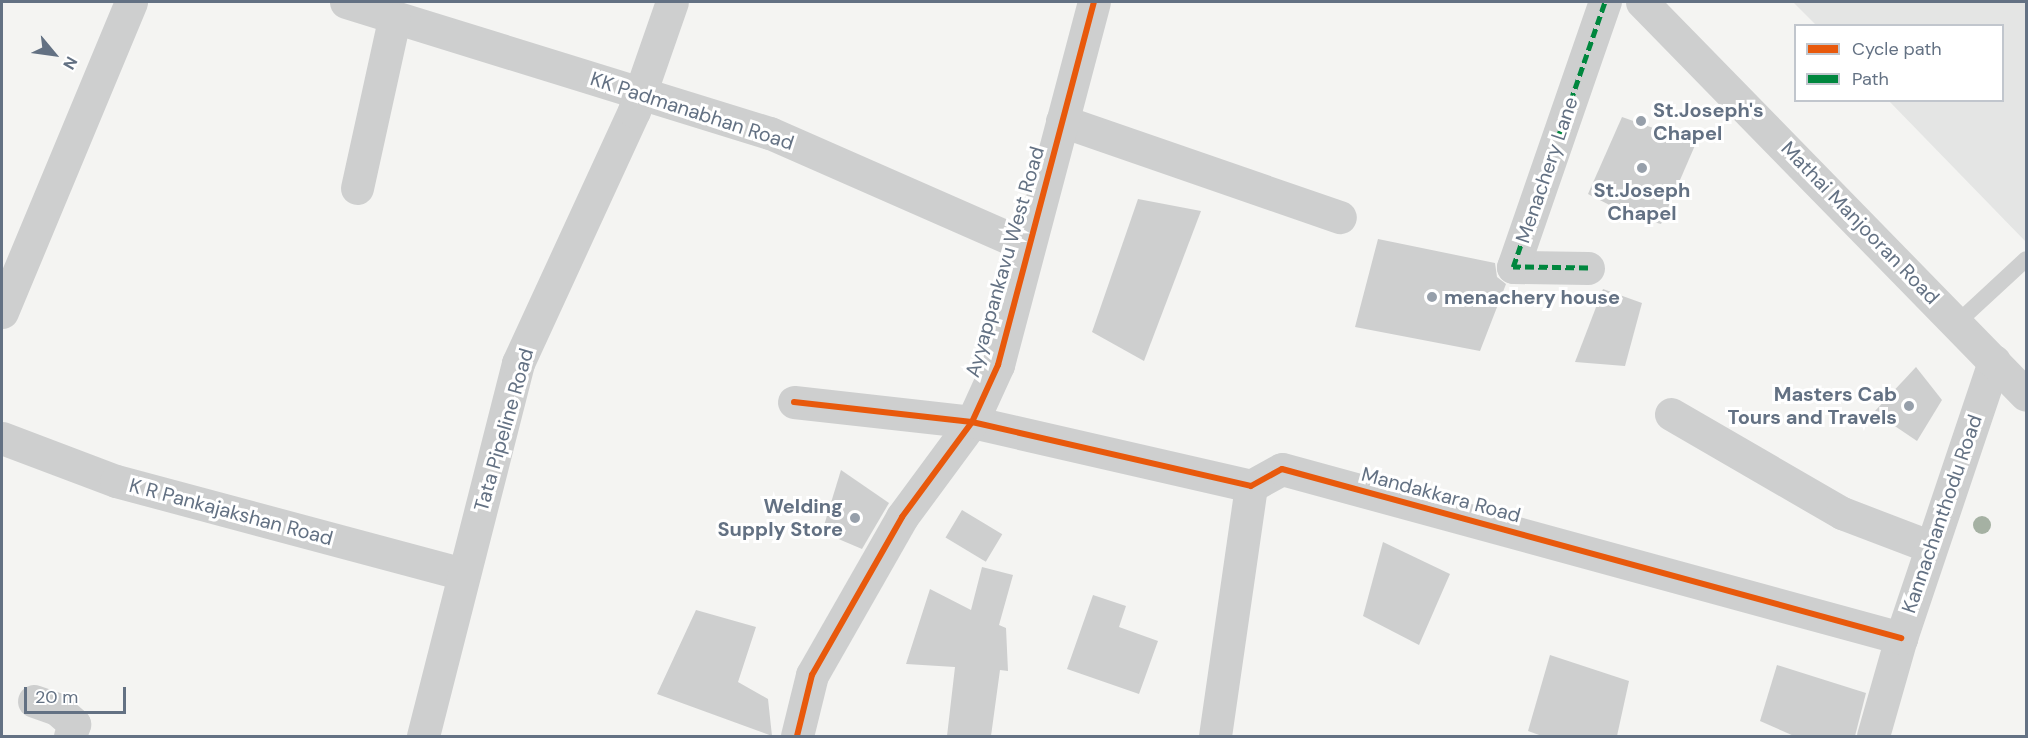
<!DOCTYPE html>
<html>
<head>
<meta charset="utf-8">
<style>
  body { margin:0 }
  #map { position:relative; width:2028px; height:738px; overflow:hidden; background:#f4f4f2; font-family:"DM Sans",sans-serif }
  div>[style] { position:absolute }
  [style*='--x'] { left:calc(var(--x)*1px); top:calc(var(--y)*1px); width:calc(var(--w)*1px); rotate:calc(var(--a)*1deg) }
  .built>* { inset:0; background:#e4e5e4 }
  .building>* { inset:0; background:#cecfcf; transform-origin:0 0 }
  .service>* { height:16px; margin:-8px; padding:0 8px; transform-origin:8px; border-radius:8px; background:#cecfcf }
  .minor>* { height:33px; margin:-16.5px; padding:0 16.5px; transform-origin:16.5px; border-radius:16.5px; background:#cecfcf }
  .tertiary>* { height:33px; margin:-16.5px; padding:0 16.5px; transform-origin:16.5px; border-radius:16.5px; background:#cecfcf }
  .quiet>* { height:4.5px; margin-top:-2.25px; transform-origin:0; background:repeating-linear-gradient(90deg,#00873e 0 9px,transparent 0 13.5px) }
  .cycleway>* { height:6px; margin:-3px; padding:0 3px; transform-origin:3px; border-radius:3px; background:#e8590c }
  .trees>* { width:18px; height:18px; margin:-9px; border-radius:50%; background:#a5b1a3 }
  .dots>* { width:16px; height:16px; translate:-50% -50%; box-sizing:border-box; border:3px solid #fff; border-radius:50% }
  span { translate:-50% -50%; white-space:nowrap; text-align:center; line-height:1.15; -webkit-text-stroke:6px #fff; paint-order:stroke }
  .poi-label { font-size:20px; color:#637183; font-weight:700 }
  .left { translate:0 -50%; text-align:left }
  .right { translate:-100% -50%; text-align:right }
  .street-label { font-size:20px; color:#637183 }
  .frame { position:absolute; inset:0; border:3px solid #637183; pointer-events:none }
  .legend { position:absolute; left:1794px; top:24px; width:210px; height:78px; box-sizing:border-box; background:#fff; border:2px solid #c1c6cd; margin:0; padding:8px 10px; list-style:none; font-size:18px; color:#637183 }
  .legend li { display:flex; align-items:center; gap:12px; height:30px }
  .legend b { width:30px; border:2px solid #c1c6cd }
  .north { position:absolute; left:24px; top:24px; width:60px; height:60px; -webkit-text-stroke:4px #fff; paint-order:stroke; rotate:119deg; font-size:16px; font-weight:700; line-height:24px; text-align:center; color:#637183 }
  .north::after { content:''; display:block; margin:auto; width:21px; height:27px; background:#637183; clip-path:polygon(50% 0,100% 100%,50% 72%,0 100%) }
  .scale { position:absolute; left:24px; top:687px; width:102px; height:27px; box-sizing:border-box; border:3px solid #637183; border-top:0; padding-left:8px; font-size:18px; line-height:21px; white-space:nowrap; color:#637183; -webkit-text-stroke:4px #fff; paint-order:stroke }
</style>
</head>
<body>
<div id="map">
  <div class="built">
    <div style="clip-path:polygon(1793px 2px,2026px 2px,2026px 242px,1889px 101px,2002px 100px,2002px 26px,1816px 25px)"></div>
  </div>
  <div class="building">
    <div style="clip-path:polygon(1622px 117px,1696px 143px,1661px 224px,1631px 216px,1588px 194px)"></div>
    <div style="clip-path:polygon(1138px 199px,1201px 211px,1144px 361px,1092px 332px)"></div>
    <div style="clip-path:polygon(1378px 239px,1495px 263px,1497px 277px,1506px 284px,1480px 351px,1355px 327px)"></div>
    <div style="clip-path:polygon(1603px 289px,1642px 303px,1625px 366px,1575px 362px)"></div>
    <div style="clip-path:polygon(1916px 367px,1942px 400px,1917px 441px,1874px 412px)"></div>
    <div style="clip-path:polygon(841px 470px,889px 503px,862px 549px,822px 532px)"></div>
    <div style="left:962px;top:510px;width:47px;height:32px;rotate:31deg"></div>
    <div style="clip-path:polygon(1383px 542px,1450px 574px,1419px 645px,1363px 616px)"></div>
    <div style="clip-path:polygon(982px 567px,1013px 575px,999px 625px,1006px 628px,1008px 671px,1000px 670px,991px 736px,947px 736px,955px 667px,906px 664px,930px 589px,971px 610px)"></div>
    <div style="clip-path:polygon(1093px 595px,1126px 606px,1119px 627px,1158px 641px,1139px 694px,1067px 669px)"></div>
    <div style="clip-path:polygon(696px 610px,756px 627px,738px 682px,768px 699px,772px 736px,657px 694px)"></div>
    <div style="clip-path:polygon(1550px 655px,1629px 681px,1617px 736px,1542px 736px,1528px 731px)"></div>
    <div style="clip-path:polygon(1777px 665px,1866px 693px,1855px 736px,1794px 736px,1760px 721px)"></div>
  </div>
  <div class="service">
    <div style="--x:1957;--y:323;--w:94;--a:-42.8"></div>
  </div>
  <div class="minor">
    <div style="--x:346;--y:2;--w:444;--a:17.2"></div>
    <div style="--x:770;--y:133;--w:282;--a:23.7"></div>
    <div style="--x:1062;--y:121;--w:294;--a:19.1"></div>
    <div style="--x:357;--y:188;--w:172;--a:-77.6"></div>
    <div style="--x:1588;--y:268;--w:75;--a:-179.2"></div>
    <div style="--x:1513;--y:267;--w:281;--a:-70.9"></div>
    <div style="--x:2;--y:312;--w:336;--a:-67.4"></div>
    <div style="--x:794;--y:402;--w:179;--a:6.4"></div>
    <div style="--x:972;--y:422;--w:286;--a:12.9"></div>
    <div style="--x:1251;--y:486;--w:35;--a:-29"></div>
    <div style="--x:1282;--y:469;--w:642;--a:15.27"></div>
    <div style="--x:1671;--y:414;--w:198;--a:30.1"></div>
    <div style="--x:1842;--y:513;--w:95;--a:20.9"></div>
    <div style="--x:2;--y:438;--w:122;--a:20.7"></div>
    <div style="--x:116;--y:481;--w:360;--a:15"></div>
    <div style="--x:34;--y:701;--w:24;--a:19"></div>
    <div style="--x:57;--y:709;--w:23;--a:41"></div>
    <div style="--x:74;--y:724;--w:13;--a:108"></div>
    <div style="--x:423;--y:736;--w:385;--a:-75.7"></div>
    <div style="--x:518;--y:363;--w:277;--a:-65.3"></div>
    <div style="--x:634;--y:111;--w:115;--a:-70.8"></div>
    <div style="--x:797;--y:736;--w:63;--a:-76.2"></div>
    <div style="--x:812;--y:675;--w:182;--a:-60.3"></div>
    <div style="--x:902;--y:517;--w:118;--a:-53.6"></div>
    <div style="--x:972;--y:422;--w:63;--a:-65.5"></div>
    <div style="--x:998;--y:365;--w:375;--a:-75.2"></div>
    <div style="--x:1215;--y:736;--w:253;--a:-81.8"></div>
    <div style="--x:1873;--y:736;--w:102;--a:-74.1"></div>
    <div style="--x:1901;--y:638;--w:292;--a:-71.4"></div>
  </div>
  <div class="tertiary">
    <div style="--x:1642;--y:2;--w:549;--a:45.66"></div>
  </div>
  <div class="quiet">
    <div style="--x:1588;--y:268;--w:75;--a:-179.2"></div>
    <div style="--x:1513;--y:267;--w:281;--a:-70.9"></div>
  </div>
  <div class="cycleway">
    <div style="--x:794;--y:402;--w:179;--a:6.4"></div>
    <div style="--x:972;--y:422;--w:286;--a:12.9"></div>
    <div style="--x:1251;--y:486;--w:35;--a:-29"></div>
    <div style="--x:1282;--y:469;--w:642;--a:15.27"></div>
    <div style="--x:797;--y:736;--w:63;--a:-76.2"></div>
    <div style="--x:812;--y:675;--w:182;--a:-60.3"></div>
    <div style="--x:902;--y:517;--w:118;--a:-53.6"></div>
    <div style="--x:972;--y:422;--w:63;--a:-65.5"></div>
    <div style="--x:998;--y:365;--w:375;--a:-75.2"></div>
  </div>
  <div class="trees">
    <div style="left:1982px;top:525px"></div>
  </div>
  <div class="dots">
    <div style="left:1641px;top:121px;background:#969faa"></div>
    <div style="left:1642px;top:168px;background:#969faa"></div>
    <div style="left:1432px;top:297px;background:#969faa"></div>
    <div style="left:1909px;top:406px;background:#969faa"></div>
    <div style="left:855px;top:518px;background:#969faa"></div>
  </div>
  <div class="poi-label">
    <span class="left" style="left:1653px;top:122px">St.Joseph's<br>Chapel</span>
    <span style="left:1642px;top:202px">St.Joseph<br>Chapel</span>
    <span class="left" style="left:1444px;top:297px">menachery house</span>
    <span class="right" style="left:1897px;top:406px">Masters Cab<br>Tours and Travels</span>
    <span class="right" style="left:843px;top:518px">Welding<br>Supply Store</span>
  </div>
  <div class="street-label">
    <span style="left:692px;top:111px;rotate:18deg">KK Padmanabhan Road</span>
    <span style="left:1547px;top:170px;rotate:-71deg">Menachery Lane</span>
    <span style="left:1860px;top:223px;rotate:46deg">Mathai Manjooran Road</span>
    <span style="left:1005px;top:262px;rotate:-74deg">Ayyappankavu West Road</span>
    <span style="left:504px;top:430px;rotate:-74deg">Tata Pipeline Road</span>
    <span style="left:1441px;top:495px;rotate:15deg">Mandakkara Road</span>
    <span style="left:231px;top:512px;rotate:15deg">K R Pankajakshan Road</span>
    <span style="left:1942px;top:514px;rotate:-71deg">Kannachanthodu Road</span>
  </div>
  <div class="frame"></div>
  <ul class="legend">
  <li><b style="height:8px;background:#e8590c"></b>Cycle path</li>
  <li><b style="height:8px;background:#00873e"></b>Path</li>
  </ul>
  <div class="north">N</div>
  <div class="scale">20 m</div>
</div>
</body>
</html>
